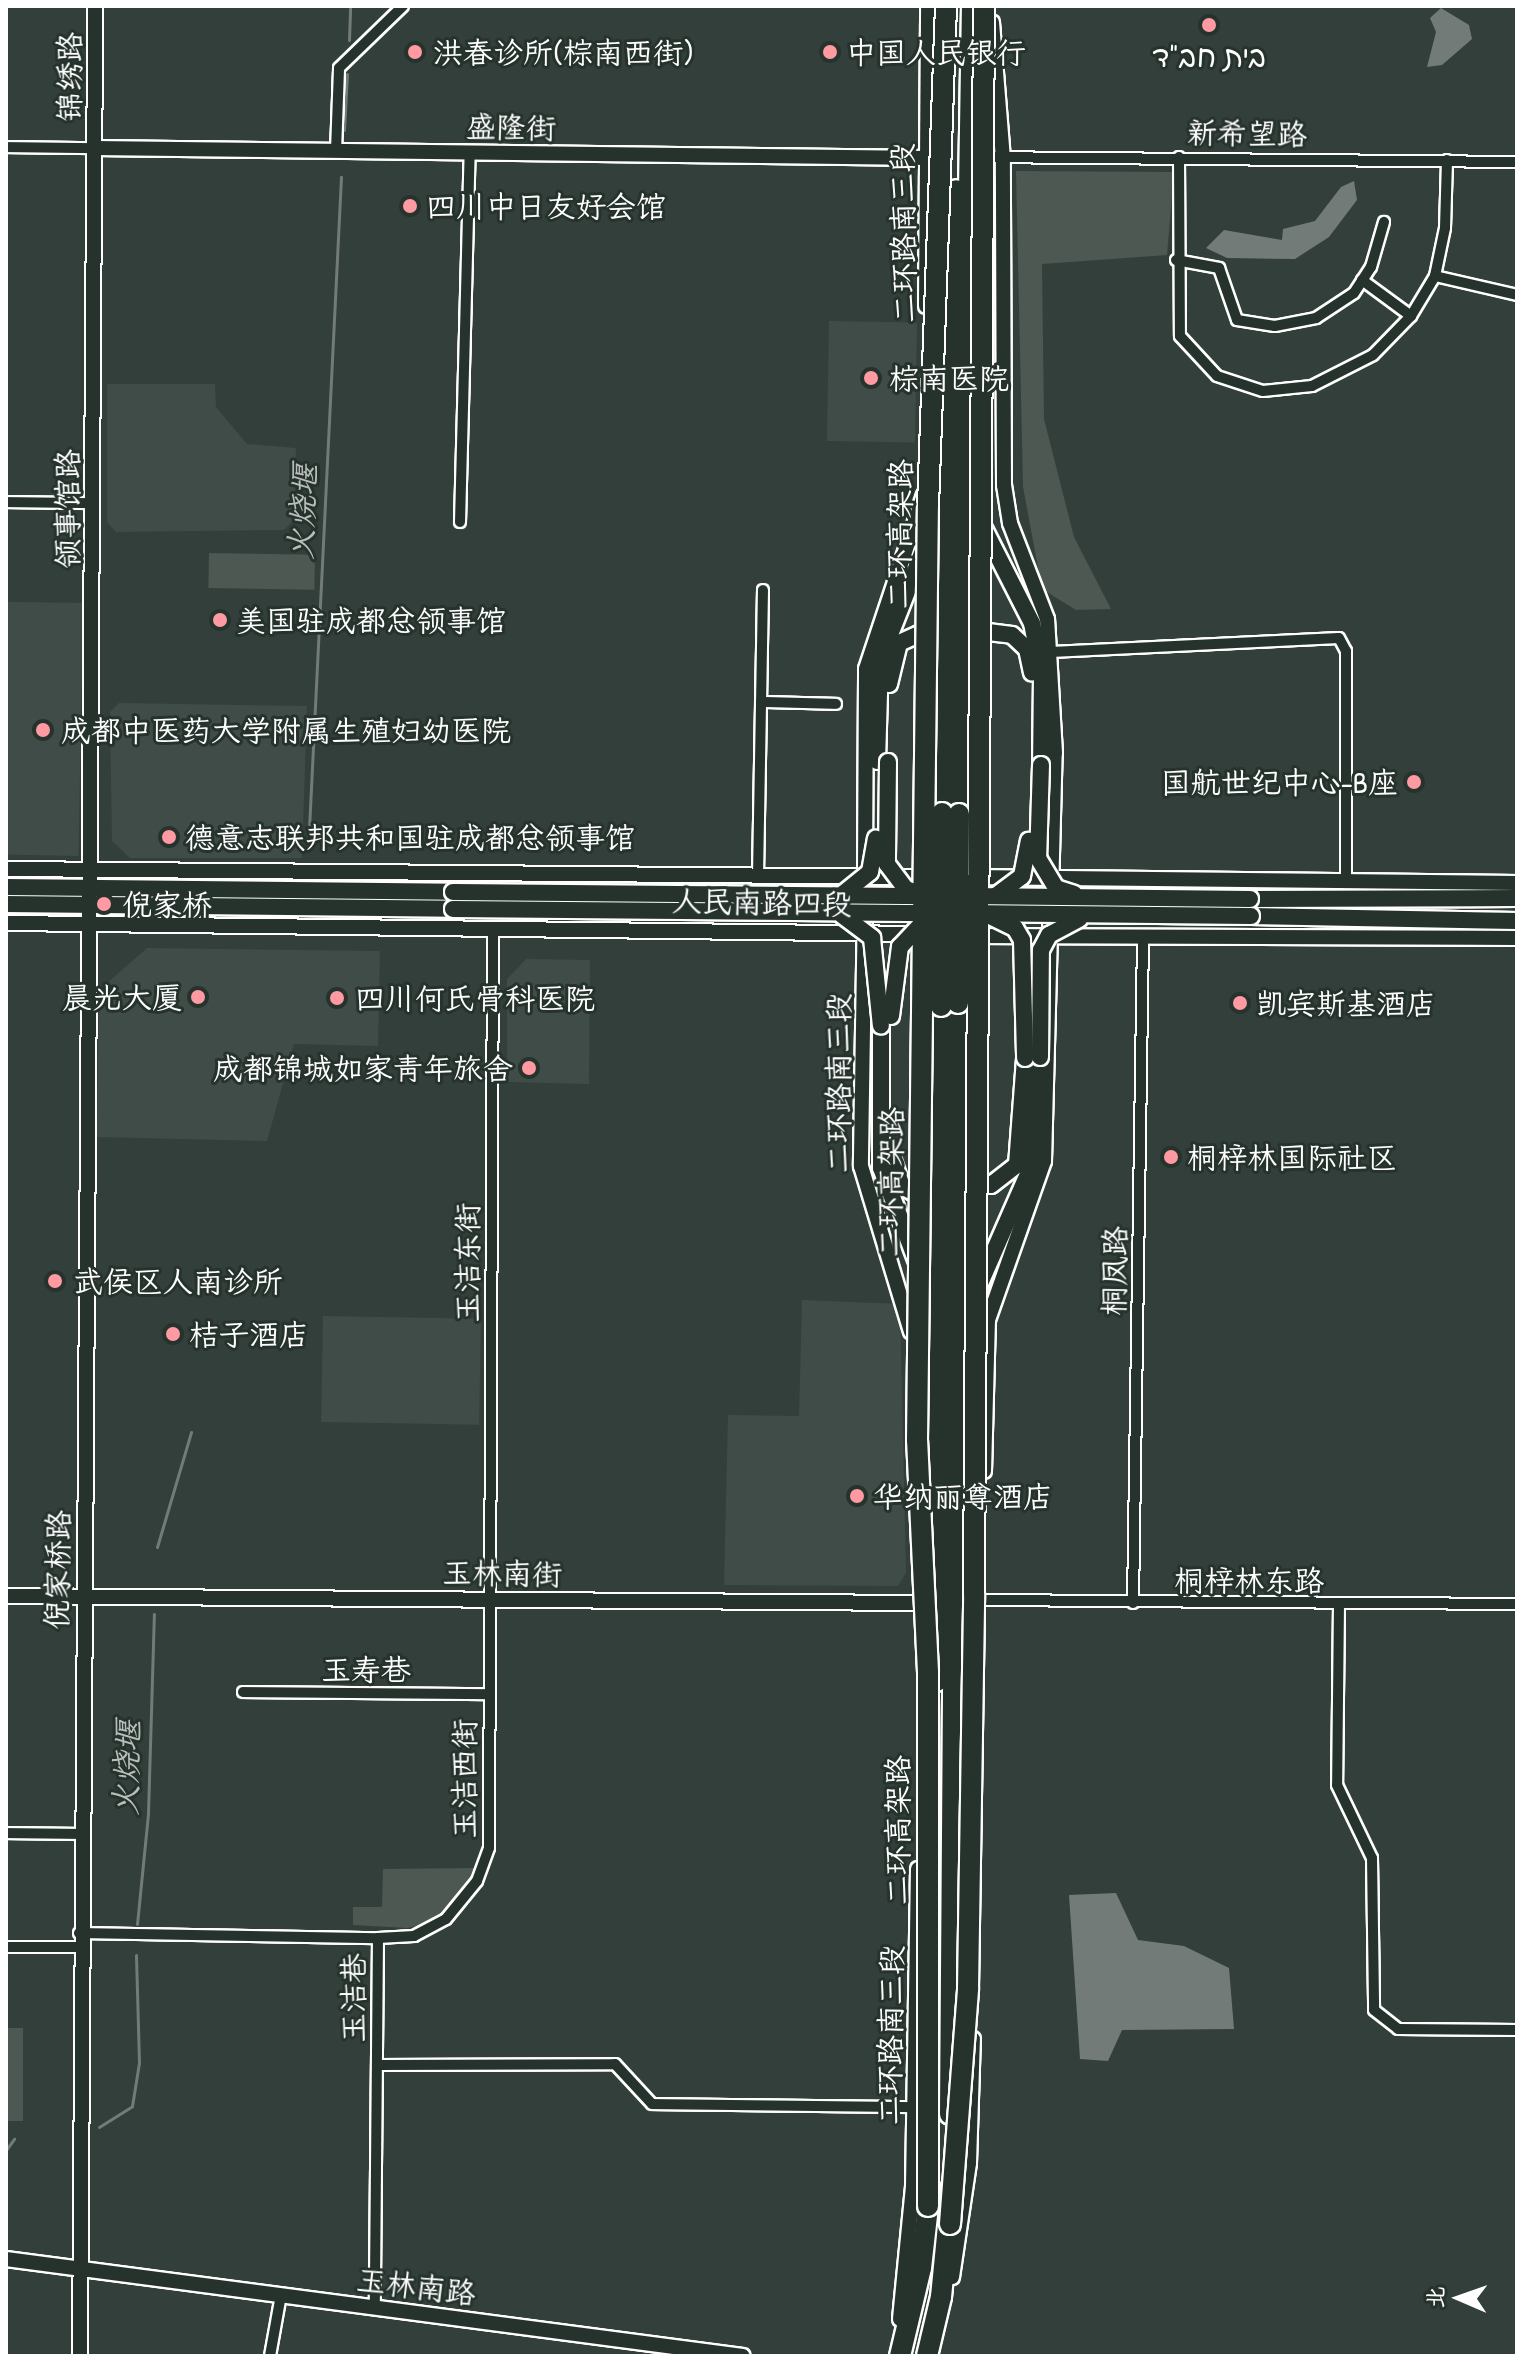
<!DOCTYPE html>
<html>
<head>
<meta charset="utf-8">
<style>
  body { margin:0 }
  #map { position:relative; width:1523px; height:2362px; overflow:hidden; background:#333f3a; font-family:"Patrick Hand","LXGW WenKai TC","Playpen Sans Hebrew",sans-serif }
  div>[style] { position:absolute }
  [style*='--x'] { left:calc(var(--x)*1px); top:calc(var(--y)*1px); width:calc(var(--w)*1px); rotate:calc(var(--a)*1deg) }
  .built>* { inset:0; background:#404c47; transform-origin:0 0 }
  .green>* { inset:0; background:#4d5853; transform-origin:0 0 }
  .water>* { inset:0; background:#737b78 }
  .stream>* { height:3px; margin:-1.5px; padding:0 1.5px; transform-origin:1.5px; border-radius:1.5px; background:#737b78 }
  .roads { filter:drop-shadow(2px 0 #fff) drop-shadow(-2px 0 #fff) drop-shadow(0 2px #fff) drop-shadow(0 -2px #fff) }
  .street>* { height:10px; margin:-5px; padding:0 5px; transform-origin:5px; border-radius:5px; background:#26332d }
  .secondary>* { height:14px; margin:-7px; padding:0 7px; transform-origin:7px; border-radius:7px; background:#26332d }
  .primary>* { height:16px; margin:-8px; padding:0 8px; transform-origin:8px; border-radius:8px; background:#26332d }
  .highway>* { height:20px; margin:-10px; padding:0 10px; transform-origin:10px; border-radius:10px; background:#26332d }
  .bridges { filter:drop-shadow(2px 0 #fff) drop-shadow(-2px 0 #fff) drop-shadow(0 2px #fff) drop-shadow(0 -2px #fff) }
  .primary-bridge>* { height:16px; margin:-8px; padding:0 8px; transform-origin:8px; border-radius:8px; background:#26332d }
  .highway-bridge>* { height:20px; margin:-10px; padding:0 10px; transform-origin:10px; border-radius:10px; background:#26332d }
  .dots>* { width:22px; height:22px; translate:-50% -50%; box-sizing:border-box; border:4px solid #26332d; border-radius:50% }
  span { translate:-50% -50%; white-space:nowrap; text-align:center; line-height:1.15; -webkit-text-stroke:6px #26332d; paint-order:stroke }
  .poi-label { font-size:30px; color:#fff }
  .left { translate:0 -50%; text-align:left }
  .right { translate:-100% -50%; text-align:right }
  .street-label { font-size:30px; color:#fff }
  .water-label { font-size:32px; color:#b9bdbc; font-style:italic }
  .frame { position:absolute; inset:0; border:8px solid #fff; pointer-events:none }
  .north { position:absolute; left:1419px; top:2258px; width:80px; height:80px; -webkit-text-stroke:6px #26332d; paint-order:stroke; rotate:272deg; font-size:22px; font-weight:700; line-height:32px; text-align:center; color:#fff }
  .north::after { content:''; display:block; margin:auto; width:28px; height:36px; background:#fff; clip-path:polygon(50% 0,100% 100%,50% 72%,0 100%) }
</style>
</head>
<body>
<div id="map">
  <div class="built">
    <div style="left:829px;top:321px;width:88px;height:120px;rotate:1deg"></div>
    <div style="clip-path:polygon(107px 384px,215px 384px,216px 407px,247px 444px,296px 448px,294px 520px,284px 530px,116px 532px,107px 522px)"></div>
    <div style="left:83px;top:603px;width:253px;height:77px;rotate:91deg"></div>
    <div style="clip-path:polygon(119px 703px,307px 706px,302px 858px,130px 858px,112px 841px,110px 712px)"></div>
    <div style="clip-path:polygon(147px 948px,380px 951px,378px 1046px,294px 1044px,267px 1141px,97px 1137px,99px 990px)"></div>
    <div style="clip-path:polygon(526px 959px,590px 960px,589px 1084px,507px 1082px,507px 979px)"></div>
    <div style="clip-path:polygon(802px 1300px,900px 1304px,906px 1573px,898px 1586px,724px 1585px,728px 1415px,799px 1416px)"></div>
    <div style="left:323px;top:1316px;width:158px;height:106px;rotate:1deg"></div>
  </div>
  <div class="green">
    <div style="clip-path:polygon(1016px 171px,1174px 172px,1167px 255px,1042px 264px,1044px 419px,1074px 537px,1111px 609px,1076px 610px,1042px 589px,1023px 487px)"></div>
    <div style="left:209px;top:553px;width:106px;height:35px;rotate:1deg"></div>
    <div style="clip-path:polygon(476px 1868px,460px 1899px,434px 1922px,407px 1928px,353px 1925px,353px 1907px,382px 1907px,383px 1869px)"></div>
    <div style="left:6px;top:2028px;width:17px;height:93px"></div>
  </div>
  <div class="water">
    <div style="clip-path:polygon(1441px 8px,1469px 25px,1472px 39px,1442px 65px,1427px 67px,1436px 32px,1430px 18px)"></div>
    <div style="clip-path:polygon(1354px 181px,1357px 200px,1329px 237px,1295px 259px,1227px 258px,1206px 248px,1224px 230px,1282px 240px,1283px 229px,1315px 221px,1341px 187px)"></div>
    <div style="clip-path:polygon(1116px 1893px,1138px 1940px,1184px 1946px,1229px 1968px,1234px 2029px,1122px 2030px,1108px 2061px,1080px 2059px,1069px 1895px)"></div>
  </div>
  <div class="stream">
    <div style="--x:349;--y:40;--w:34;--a:-88"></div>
    <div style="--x:344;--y:130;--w:56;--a:-86.9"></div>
    <div style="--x:308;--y:849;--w:673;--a:-87.19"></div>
    <div style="--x:157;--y:1547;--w:120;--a:-73.5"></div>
    <div style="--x:137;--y:1924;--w:112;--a:-84.3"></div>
    <div style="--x:148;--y:1813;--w:199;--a:-88.3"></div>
    <div style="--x:99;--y:2127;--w:39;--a:-32"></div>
    <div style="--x:132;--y:2106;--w:44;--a:-80.8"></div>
    <div style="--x:139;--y:2063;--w:108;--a:-91.6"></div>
    <div style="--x:6;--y:2150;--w:14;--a:-54"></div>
  </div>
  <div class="roads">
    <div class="street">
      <div style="--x:6;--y:147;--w:88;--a:0.7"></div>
      <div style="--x:336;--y:151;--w:83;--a:-87.9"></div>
      <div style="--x:339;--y:68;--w:89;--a:-44.1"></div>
      <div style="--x:979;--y:157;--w:538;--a:0.53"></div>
      <div style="--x:1179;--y:157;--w:179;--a:89.7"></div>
      <div style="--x:1180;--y:336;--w:54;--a:47.2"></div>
      <div style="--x:1217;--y:376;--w:48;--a:18.1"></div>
      <div style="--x:1263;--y:391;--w:49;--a:-5.8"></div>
      <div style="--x:1312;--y:386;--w:68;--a:-26.9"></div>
      <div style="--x:1373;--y:355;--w:54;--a:-45.7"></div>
      <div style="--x:1411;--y:316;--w:47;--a:-59"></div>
      <div style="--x:1435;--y:276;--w:49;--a:-78.2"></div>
      <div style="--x:1445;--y:228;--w:68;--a:-88.3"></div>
      <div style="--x:1176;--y:260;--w:44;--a:10.5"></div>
      <div style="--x:1219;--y:268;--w:55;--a:70.9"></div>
      <div style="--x:1237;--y:320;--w:38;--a:9"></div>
      <div style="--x:1275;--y:326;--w:42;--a:-11"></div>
      <div style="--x:1316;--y:318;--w:45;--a:-33.3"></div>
      <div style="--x:1354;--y:293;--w:31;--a:-57"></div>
      <div style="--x:1371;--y:267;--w:47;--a:-73.9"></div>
      <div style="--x:1435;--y:276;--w:84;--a:13"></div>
      <div style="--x:1362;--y:280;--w:61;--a:36.3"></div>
      <div style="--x:6;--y:502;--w:88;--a:0.7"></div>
      <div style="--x:460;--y:522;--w:370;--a:-88.5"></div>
      <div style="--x:1051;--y:652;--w:288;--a:-2.8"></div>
      <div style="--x:1339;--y:638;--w:15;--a:62"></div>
      <div style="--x:1346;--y:651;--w:230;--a:90"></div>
      <div style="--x:761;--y:702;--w:75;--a:1.5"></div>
      <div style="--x:758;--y:876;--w:286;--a:-89"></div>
      <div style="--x:982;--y:1600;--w:535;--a:0.43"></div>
      <div style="--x:1133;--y:1603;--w:664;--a:-89.14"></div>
      <div style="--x:1339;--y:1604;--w:181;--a:90.6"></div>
      <div style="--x:1337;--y:1785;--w:81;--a:64.4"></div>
      <div style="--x:1372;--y:1858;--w:152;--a:89.2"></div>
      <div style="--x:1374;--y:2010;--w:31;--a:38"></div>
      <div style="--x:1398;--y:2029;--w:119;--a:0.5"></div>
      <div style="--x:243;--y:1692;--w:246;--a:0.5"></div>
      <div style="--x:6;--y:1833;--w:74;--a:0.8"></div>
      <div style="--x:79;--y:1933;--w:299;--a:1"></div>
      <div style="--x:378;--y:1938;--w:369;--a:90.5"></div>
      <div style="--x:378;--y:1938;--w:36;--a:-3"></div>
      <div style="--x:414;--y:1936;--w:36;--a:-28"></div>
      <div style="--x:446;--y:1919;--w:49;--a:-50.8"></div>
      <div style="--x:477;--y:1881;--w:35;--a:-70"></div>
      <div style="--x:489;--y:1848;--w:921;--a:-89.75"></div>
      <div style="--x:6;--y:1947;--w:73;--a:0"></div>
      <div style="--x:377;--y:2065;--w:238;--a:-0.2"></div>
      <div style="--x:615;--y:2064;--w:54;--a:47.2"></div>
      <div style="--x:652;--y:2104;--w:264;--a:0.7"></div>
      <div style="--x:270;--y:2356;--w:62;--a:-79.8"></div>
    </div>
    <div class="secondary">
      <div style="--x:94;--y:148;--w:833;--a:0.69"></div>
      <div style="--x:927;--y:158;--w:7;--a:63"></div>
      <div style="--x:926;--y:306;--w:300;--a:-89.6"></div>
      <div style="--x:865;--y:868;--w:199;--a:-89.7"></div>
      <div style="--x:866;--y:669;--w:183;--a:-71.6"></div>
      <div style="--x:6;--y:869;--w:924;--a:0.5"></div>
      <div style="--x:970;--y:877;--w:547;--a:0.63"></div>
      <div style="--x:865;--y:901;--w:265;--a:90.9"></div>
      <div style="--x:861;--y:1166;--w:173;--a:73.2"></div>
      <div style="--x:6;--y:923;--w:916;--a:0.69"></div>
      <div style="--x:970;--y:936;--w:547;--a:0.21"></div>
      <div style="--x:984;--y:1471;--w:151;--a:-88.5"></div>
      <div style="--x:988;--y:1320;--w:169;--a:-70.6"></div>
      <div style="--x:1044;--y:1161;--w:408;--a:-88.5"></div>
      <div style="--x:1055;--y:753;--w:134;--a:-93.4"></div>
      <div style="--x:1047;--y:619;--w:103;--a:-111.1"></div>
      <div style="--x:1010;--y:523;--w:38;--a:-99"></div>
      <div style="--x:1004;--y:485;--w:326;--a:-90.2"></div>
      <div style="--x:1003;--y:159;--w:137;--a:-94.6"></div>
      <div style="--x:6;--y:1596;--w:915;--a:0.44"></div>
      <div style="--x:6;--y:2259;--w:743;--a:7.5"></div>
      <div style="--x:952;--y:2277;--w:115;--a:-81.5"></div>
      <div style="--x:969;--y:2163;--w:124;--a:-88.2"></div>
      <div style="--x:900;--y:2319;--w:133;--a:-84.4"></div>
      <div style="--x:913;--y:2187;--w:318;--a:-89.1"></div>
      <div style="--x:80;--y:2356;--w:2350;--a:-89.63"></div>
    </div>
    <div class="primary">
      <div style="--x:981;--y:523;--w:112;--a:63"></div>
      <div style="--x:1032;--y:623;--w:53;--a:79.1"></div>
      <div style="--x:1042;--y:675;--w:90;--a:90.6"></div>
      <div style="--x:974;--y:645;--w:19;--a:-43"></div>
      <div style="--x:988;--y:632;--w:24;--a:7"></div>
      <div style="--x:1012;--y:635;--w:21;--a:43"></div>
      <div style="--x:1027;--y:649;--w:24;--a:78"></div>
      <div style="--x:889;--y:684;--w:42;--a:-76.3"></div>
      <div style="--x:899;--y:643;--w:22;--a:-24"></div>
      <div style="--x:919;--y:634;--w:19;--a:21"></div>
      <div style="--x:877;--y:761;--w:101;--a:-88.3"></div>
      <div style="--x:880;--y:660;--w:126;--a:-68.5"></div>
      <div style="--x:6;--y:887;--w:447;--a:0.6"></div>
      <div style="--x:1250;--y:899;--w:267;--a:-0.2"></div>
      <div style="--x:6;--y:904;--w:447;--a:0.6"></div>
      <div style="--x:1251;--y:916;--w:266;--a:1.1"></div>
      <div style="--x:881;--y:1026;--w:142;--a:90"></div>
      <div style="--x:881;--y:1168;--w:154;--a:69.1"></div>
      <div style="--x:889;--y:1149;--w:39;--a:71"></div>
      <div style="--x:902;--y:1186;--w:13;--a:29"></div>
      <div style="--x:913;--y:1192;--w:16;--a:-15"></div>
      <div style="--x:970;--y:1177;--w:22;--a:21"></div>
      <div style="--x:991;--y:1185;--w:33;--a:-38"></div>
      <div style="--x:1017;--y:1165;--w:107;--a:-85.7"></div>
      <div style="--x:978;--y:1288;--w:127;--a:-66.3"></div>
      <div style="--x:1029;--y:1172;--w:116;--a:-84.5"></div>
    </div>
    <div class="highway">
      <div style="--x:942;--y:813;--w:623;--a:-88.71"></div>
      <div style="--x:959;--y:814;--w:808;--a:-89.08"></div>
      <div style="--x:937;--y:1681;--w:675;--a:-89.66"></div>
      <div style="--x:950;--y:2114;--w:1111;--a:-89.59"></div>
      <div style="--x:900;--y:2356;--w:90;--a:-76.6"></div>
      <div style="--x:921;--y:2268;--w:80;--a:-83.5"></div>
      <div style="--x:927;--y:2356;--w:61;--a:-76.7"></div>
      <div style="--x:941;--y:2297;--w:91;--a:-84.4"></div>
    </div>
  </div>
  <div class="bridges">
    <div class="primary-bridge">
      <div style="--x:888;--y:762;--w:102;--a:90.6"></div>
      <div style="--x:887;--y:864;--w:31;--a:53"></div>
      <div style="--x:906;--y:889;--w:15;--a:20"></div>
      <div style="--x:1041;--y:765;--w:93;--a:91.8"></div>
      <div style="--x:1038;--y:858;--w:35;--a:59"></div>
      <div style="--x:1056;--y:888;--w:19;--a:18"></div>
      <div style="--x:453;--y:892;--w:480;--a:0.5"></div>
      <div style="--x:844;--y:893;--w:33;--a:-39"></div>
      <div style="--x:870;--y:872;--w:34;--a:-80"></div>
      <div style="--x:997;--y:895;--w:31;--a:-37"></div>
      <div style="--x:1022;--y:876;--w:36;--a:-79"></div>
      <div style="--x:968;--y:896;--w:282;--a:0.6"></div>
      <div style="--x:453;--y:909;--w:482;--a:0.5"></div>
      <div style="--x:966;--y:913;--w:285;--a:0.6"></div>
      <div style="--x:842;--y:915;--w:38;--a:37"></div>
      <div style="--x:872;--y:938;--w:88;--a:84.2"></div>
      <div style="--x:990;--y:916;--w:28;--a:26"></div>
      <div style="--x:1015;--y:928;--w:14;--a:60"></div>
      <div style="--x:1022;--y:940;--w:118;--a:88.5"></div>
      <div style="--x:891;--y:1016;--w:70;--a:-82.6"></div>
      <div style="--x:900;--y:947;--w:42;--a:-46.9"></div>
      <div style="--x:1040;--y:1057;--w:107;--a:-89.5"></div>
      <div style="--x:1041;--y:950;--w:17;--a:-62"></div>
      <div style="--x:1049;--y:935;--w:34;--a:-28"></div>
    </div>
    <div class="highway-bridge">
      <div style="--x:958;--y:1003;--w:189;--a:-89.7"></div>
      <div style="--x:941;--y:1006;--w:193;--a:-89.7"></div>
      <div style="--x:928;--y:2206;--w:534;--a:-90"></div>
      <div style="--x:928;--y:1672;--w:232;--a:-92.7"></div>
      <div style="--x:917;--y:1440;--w:934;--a:-89.33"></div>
      <div style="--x:928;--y:506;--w:500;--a:-87.94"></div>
      <div style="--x:950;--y:2224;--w:237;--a:-85.6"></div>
      <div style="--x:968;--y:1988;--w:394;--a:-89.1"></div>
      <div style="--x:974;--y:1594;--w:1588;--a:-89.64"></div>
    </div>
  </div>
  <div class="dots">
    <div style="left:1209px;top:25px;background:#ff9aa2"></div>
    <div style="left:415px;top:52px;background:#ff9aa2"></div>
    <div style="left:830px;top:52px;background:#ff9aa2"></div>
    <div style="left:410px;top:206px;background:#ff9aa2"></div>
    <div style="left:871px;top:378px;background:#ff9aa2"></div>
    <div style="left:220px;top:620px;background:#ff9aa2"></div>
    <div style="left:43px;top:730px;background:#ff9aa2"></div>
    <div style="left:1414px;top:782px;background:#ff9aa2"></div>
    <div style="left:169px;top:837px;background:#ff9aa2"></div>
    <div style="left:104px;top:904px;background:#ff9aa2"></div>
    <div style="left:198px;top:997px;background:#ff9aa2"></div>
    <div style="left:337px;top:998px;background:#ff9aa2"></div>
    <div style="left:1240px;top:1003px;background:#ff9aa2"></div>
    <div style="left:529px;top:1068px;background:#ff9aa2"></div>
    <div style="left:1171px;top:1157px;background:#ff9aa2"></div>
    <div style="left:55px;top:1281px;background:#ff9aa2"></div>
    <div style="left:173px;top:1334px;background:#ff9aa2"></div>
    <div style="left:857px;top:1496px;background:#ff9aa2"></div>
  </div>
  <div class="poi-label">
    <span class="left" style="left:433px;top:52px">洪春诊所(棕南西街)</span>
    <span class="left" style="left:846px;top:52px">中国人民银行</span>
    <span style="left:1209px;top:56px">בית חב"ד</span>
    <span class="left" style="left:426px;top:206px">四川中日友好会馆</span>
    <span class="left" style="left:889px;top:378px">棕南医院</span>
    <span class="left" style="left:236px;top:620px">美国驻成都总领事馆</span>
    <span class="left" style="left:61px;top:730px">成都中医药大学附属生殖妇幼医院</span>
    <span class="right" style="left:1398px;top:782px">国航世纪中心-B座</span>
    <span class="left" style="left:185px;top:837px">德意志联邦共和国驻成都总领事馆</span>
    <span class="left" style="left:122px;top:904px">倪家桥</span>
    <span class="right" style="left:182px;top:997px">晨光大厦</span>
    <span class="left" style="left:355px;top:998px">四川何氏骨科医院</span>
    <span class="left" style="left:1256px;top:1003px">凯宾斯基酒店</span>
    <span class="right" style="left:513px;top:1068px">成都锦城如家青年旅舍</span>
    <span class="left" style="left:1187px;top:1157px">桐梓林国际社区</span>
    <span class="left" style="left:73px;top:1281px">武侯区人南诊所</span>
    <span class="left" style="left:189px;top:1334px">桔子酒店</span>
    <span class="left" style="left:873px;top:1496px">华纳丽尊酒店</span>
  </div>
  <div class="street-label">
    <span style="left:69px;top:77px;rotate:-90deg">锦绣路</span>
    <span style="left:511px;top:127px;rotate:1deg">盛隆街</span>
    <span style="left:1247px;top:133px;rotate:1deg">新希望路</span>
    <span style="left:903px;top:233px;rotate:-91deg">二环路南三段</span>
    <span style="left:67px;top:509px;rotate:-90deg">领事馆路</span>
    <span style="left:899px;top:534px;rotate:-89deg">二环高架路</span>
    <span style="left:762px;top:902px;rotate:1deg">人民南路四段</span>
    <span style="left:838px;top:1083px;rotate:-90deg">二环路南三段</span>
    <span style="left:890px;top:1182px;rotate:-89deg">二环高架路</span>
    <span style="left:467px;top:1263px;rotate:-90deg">玉洁东街</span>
    <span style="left:1114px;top:1271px;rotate:-89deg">桐凤路</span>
    <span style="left:57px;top:1570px;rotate:-89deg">倪家桥路</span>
    <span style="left:502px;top:1573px;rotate:1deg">玉林南街</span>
    <span style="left:1249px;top:1580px">桐梓林东路</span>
    <span style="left:366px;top:1669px">玉寿巷</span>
    <span style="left:464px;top:1779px;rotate:-90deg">玉洁西街</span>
    <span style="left:897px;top:1830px;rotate:-90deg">二环高架路</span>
    <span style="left:353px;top:1998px;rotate:-90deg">玉洁巷</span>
    <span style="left:890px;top:2035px;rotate:-89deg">二环路南三段</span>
    <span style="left:416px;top:2286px;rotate:7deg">玉林南路</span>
  </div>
  <div class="water-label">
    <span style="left:303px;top:512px;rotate:-87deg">火烧堰</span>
    <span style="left:127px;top:1768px;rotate:-88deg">火烧堰</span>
  </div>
  <div class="frame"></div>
  <div class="north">北</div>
</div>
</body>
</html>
